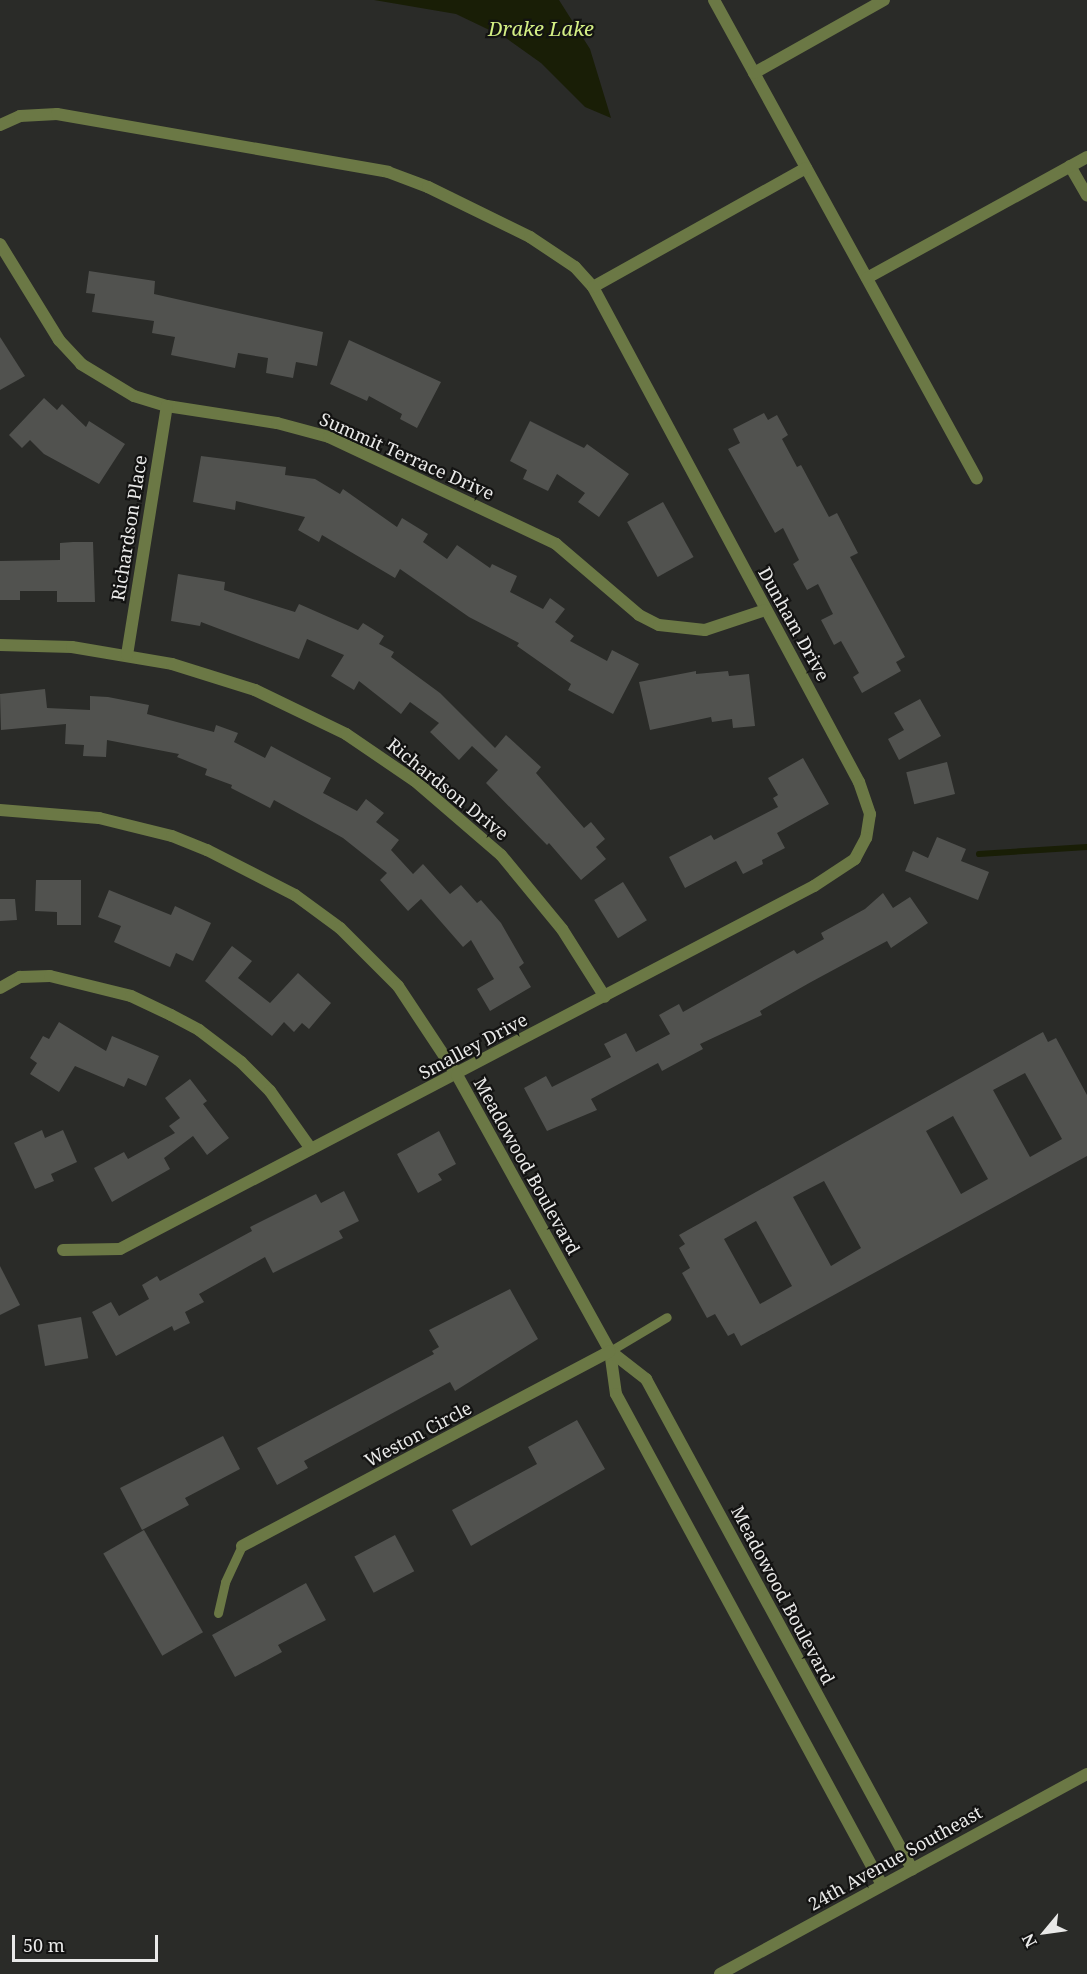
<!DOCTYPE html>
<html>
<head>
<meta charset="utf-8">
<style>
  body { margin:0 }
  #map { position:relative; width:1087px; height:1974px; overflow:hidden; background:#2a2b28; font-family:"Noto Serif",serif }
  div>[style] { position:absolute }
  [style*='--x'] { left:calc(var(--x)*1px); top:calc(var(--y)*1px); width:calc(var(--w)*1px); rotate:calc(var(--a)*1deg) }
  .water>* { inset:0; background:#191e06 }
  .stream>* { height:6px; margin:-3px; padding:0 3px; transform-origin:3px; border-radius:3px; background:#191e06 }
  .building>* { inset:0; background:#51524f; transform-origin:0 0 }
  .service>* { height:9px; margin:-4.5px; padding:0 4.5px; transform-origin:4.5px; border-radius:4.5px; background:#6b7845 }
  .minor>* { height:12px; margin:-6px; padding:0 6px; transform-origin:6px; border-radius:6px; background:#6b7845 }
  .tertiary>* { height:12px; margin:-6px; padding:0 6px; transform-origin:6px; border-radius:6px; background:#6b7845 }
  span { translate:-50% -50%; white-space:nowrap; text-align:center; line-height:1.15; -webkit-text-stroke:4.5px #131312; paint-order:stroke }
  .street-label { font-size:18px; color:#e9e9e8 }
  .water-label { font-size:20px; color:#d4ef84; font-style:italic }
  .north { position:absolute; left:1015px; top:1902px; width:60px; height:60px; -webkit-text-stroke:4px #131312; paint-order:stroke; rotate:241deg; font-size:16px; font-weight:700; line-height:24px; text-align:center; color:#e9e9e8 }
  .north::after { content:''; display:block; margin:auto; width:21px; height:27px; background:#e9e9e8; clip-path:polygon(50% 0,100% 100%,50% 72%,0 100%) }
  .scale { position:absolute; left:12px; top:1935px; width:146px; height:27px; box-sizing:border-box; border:3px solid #e9e9e8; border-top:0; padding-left:8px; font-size:18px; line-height:21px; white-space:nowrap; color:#e9e9e8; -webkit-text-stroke:4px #131312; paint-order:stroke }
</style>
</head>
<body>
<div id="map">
  <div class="water">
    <div style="clip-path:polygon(374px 0,559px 0,590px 49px,611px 118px,585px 107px,541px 63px,506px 38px,456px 14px)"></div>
  </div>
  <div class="stream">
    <div style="--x:979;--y:854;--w:108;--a:-3.7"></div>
  </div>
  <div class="building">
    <div style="clip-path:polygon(89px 271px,155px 281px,154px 294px,323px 332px,317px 366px,296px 362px,293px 378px,266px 373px,268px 358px,238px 353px,235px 368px,171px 355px,175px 337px,152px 333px,154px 321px,92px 312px,95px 294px,86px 293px)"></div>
    <div style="clip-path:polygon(0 337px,25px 376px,0 390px)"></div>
    <div style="clip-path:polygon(349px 340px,441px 382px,417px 428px,400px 419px,402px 414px,369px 396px,367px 401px,330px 384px)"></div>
    <div style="clip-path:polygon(44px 398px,57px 410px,62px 404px,86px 427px,89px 421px,125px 444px,99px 484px,44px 454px,30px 440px,22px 448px,9px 435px)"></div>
    <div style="clip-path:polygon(764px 413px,768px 420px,777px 415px,788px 435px,782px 439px,797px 467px,801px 465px,829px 517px,837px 513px,858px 553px,850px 557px,905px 657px,896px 662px,901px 671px,862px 693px,853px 677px,859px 673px,841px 641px,834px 645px,821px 620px,833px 614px,818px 584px,807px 590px,793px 564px,799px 560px,783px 528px,775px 533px,728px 449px,740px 443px,733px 429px)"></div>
    <div style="clip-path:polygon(530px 421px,584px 448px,587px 444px,629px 474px,599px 517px,578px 502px,585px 493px,557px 474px,548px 491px,523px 479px,527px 470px,510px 461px)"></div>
    <div style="clip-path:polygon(201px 456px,286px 467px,285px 475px,315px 479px,340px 494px,343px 489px,397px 527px,402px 518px,428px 534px,423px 542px,447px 559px,457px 545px,490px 568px,492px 564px,517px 576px,510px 592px,543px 609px,550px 598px,565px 609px,555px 622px,574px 636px,570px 641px,607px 661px,612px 650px,639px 664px,613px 714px,568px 690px,571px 684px,517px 646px,519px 643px,469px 617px,400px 569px,395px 578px,322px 535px,319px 542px,298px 530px,305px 517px,236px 501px,235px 510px,193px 502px)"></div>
    <div style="left:663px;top:502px;width:63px;height:41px;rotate:61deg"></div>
    <div style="clip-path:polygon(73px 542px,93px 542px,95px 602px,57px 602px,57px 591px,20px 591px,20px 600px,0 600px,0 561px,60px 560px,60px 543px)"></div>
    <div style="clip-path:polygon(178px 574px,225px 582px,224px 590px,295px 612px,299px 604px,358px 630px,363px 623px,384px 636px,379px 644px,394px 652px,391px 657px,440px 693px,495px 748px,506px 735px,541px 767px,536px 773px,584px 828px,591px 822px,605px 839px,596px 847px,606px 859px,581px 880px,549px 843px,547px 845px,486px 783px,498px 770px,472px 746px,459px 760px,430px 732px,439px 723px,410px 702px,401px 714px,359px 681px,354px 690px,331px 676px,344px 655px,307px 639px,299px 659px,201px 622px,200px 626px,171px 621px)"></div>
    <div style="clip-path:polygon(696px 671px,696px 674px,728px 671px,729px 676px,749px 674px,755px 726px,733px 728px,732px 719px,712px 722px,711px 717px,650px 730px,639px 682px)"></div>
    <div style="clip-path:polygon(45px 689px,47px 708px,90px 710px,90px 696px,108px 697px,149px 705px,147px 714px,214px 732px,216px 725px,238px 733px,234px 742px,265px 758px,271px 746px,331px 778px,323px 793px,357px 811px,366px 799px,384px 813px,376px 822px,399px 840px,391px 850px,413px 874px,423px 864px,450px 894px,461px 885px,477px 903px,481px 900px,501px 923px,524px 963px,519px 967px,531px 987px,490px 1011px,477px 989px,494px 979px,471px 940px,463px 947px,421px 899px,408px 911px,380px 880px,387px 873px,343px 838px,274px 800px,270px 808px,231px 788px,232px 785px,205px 775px,207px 769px,177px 757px,179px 754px,107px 740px,106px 757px,83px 756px,84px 745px,65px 744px,66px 724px,1px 730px,0 694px)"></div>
    <div style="clip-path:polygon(920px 699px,941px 736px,899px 760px,888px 739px,904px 730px,894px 713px)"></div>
    <div style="clip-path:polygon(803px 758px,829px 804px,777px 833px,785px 848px,762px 860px,763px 864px,743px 874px,736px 861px,685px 888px,669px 857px,711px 835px,714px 840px,778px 807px,773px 798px,778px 795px,768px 778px)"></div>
    <div style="left:947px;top:762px;width:33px;height:42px;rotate:76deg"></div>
    <div style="clip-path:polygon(937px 837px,966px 849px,961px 861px,989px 872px,978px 900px,905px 871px,913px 851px,928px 858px)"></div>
    <div style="clip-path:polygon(36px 880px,81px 880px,81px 925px,57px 925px,57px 912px,35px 911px)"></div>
    <div style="left:623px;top:882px;width:45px;height:34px;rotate:58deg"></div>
    <div style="clip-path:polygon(109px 890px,171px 915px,175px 906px,211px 923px,193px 961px,176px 953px,170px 967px,114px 942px,121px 926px,98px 917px)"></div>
    <div style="clip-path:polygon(883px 893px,893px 908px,910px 897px,928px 923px,891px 948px,887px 941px,811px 982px,760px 1011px,762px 1015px,700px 1044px,703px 1049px,662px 1071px,658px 1063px,591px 1099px,597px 1110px,547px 1131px,524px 1088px,546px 1076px,552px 1087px,611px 1057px,604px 1044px,626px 1033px,636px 1052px,670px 1034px,659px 1015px,679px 1004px,683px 1012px,794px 950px,797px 954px,824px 939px,821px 933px,865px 909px)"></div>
    <div style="clip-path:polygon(0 899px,15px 899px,17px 920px,0 921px)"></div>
    <div style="clip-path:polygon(232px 946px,252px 961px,238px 978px,270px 1003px,298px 973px,331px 1003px,309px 1029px,302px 1023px,294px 1032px,284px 1022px,272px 1036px,205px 981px)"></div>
    <div style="clip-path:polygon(59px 1022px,106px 1051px,112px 1036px,159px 1056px,146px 1086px,128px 1078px,124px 1087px,75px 1066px,59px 1092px,30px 1074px,37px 1063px,30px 1058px,43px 1036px,49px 1039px)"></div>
    <div style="clip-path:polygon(evenodd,1043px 1032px,1048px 1042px,1056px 1038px,1087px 1095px,1087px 1156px,741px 1346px,734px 1333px,728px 1336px,715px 1314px,707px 1318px,682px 1273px,690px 1268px,679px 1248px,685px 1244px,679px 1235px,1043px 1032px,1025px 1073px,1062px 1139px,1030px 1157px,993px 1090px,1025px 1073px,1043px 1032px,953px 1116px,988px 1179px,961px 1194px,926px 1131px,953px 1116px,1043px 1032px,824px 1181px,861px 1248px,831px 1266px,793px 1197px,824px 1181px,1043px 1032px,756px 1221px,792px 1286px,760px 1304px,724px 1239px,756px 1221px)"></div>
    <div style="clip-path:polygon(190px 1079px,207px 1101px,203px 1104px,229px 1138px,207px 1155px,193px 1136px,164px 1158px,170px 1169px,112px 1202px,94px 1168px,124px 1152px,128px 1159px,175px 1133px,169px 1126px,180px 1118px,165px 1098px)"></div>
    <div style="clip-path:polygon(42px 1130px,45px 1138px,63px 1130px,77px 1162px,51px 1174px,54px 1181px,35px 1189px,14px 1143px)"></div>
    <div style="clip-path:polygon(439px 1131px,456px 1164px,438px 1174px,442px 1180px,418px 1193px,397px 1154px)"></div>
    <div style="clip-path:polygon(344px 1191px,359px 1221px,339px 1231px,343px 1238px,273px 1273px,265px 1257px,199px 1294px,204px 1302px,185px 1312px,190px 1323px,174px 1331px,172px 1326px,116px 1356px,92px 1312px,111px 1302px,119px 1316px,149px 1299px,142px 1285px,157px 1276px,160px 1281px,252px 1231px,250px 1227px,316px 1194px,321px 1203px)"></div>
    <div style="clip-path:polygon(0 1266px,20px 1305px,0 1315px)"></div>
    <div style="clip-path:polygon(510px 1289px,538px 1339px,455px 1391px,450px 1382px,304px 1461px,308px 1468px,277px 1485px,257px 1448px,434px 1354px,432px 1351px,439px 1347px,429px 1330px)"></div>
    <div style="left:81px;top:1317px;width:42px;height:44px;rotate:80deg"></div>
    <div style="clip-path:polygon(577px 1420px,605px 1469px,471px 1546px,452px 1510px,537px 1464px,528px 1447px)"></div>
    <div style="clip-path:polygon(223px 1436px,240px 1469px,185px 1498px,189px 1505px,142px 1530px,120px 1488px)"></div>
    <div style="left:144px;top:1530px;width:118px;height:47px;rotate:60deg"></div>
    <div style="left:395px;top:1535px;width:41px;height:46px;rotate:62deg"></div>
    <div style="clip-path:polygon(306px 1583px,326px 1620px,278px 1645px,282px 1652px,235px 1677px,212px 1635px)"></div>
  </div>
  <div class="service">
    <div style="--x:610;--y:1351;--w:66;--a:-30.8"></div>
    <div style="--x:218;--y:1613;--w:32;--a:-77"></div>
    <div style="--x:225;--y:1582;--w:40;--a:-65"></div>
  </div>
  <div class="minor">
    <div style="--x:714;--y:0;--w:546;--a:61.23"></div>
    <div style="--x:754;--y:73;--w:149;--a:-29.3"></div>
    <div style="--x:0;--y:125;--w:22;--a:-24"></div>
    <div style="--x:20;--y:116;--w:37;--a:-3"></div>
    <div style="--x:57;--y:114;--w:336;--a:9.9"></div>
    <div style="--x:388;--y:172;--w:43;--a:20.6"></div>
    <div style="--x:428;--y:187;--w:114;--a:26.1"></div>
    <div style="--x:530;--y:237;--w:54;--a:33.7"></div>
    <div style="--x:575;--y:267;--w:27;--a:48"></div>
    <div style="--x:593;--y:287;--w:562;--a:61.75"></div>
    <div style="--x:859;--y:782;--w:34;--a:71"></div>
    <div style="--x:870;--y:814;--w:24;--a:99"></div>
    <div style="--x:866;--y:838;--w:24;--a:118"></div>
    <div style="--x:855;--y:859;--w:49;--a:146.6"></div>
    <div style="--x:814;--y:886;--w:783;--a:152.39"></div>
    <div style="--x:120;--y:1249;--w:57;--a:179"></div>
    <div style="--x:1070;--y:166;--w:34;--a:60"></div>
    <div style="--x:0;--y:244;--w:113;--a:58.4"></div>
    <div style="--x:59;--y:340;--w:33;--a:47"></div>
    <div style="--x:81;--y:364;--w:62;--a:31.1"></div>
    <div style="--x:134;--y:396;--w:34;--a:17"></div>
    <div style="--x:167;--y:406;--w:111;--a:8.8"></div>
    <div style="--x:277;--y:423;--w:54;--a:15.1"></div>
    <div style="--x:329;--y:437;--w:251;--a:25.2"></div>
    <div style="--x:556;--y:544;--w:109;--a:40.5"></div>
    <div style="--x:639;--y:615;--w:22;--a:27"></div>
    <div style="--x:659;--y:625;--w:46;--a:6.2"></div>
    <div style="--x:705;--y:630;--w:63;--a:-18.4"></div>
    <div style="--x:867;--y:278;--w:251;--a:-28.8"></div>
    <div style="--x:593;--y:287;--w:244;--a:-29.2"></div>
    <div style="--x:0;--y:645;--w:72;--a:1.6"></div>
    <div style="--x:72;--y:647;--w:101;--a:9.6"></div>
    <div style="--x:172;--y:664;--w:87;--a:17.4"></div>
    <div style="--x:255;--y:690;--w:101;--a:25.8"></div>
    <div style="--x:346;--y:734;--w:83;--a:34.3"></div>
    <div style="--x:415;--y:781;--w:113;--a:40.7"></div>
    <div style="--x:501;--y:855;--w:96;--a:50.5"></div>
    <div style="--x:562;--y:929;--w:80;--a:57.7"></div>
    <div style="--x:127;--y:655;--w:252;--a:-80.9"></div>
    <div style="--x:0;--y:810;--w:99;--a:4.6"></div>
    <div style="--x:99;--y:818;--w:75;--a:13.9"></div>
    <div style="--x:172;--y:836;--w:38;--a:22"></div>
    <div style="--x:207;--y:850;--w:99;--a:27.1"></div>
    <div style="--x:295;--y:895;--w:56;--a:36.3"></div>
    <div style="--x:340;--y:928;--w:82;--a:45"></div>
    <div style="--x:398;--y:986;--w:107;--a:56.5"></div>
    <div style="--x:457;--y:1075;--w:316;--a:61"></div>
    <div style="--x:610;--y:1351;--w:43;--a:82.1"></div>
    <div style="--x:616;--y:1394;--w:558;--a:61.55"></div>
    <div style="--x:0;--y:988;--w:23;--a:-29"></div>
    <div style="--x:20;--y:977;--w:30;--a:-2"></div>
    <div style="--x:50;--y:976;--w:83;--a:13.9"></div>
    <div style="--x:131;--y:996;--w:44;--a:25.4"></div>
    <div style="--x:171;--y:1015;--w:32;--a:28"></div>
    <div style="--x:199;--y:1030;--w:53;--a:37.3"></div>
    <div style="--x:241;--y:1062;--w:41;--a:45"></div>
    <div style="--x:270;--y:1091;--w:71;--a:54.7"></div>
    <div style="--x:610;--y:1351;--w:46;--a:37.9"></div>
    <div style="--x:646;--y:1379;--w:558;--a:61.5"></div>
    <div style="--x:242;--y:1546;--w:416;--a:-27.9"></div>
  </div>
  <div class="tertiary">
    <div style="--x:720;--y:1974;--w:418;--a:-28.6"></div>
  </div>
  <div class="street-label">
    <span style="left:407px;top:456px;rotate:24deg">Summit Terrace Drive</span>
    <span style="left:129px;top:528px;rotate:-81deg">Richardson Place</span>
    <span style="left:794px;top:624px;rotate:61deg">Dunham Drive</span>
    <span style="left:448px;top:789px;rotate:39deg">Richardson Drive</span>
    <span style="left:473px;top:1046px;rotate:-28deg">Smalley Drive</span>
    <span style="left:527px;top:1166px;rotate:61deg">Meadowood Boulevard</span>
    <span style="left:418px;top:1434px;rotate:-28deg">Weston Circle</span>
    <span style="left:783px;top:1595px;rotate:62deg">Meadowood Boulevard</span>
    <span style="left:895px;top:1858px;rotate:-29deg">24th Avenue Southeast</span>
  </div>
  <div class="water-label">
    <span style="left:541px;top:28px">Drake Lake</span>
  </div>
  <div class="north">N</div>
  <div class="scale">50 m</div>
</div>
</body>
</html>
